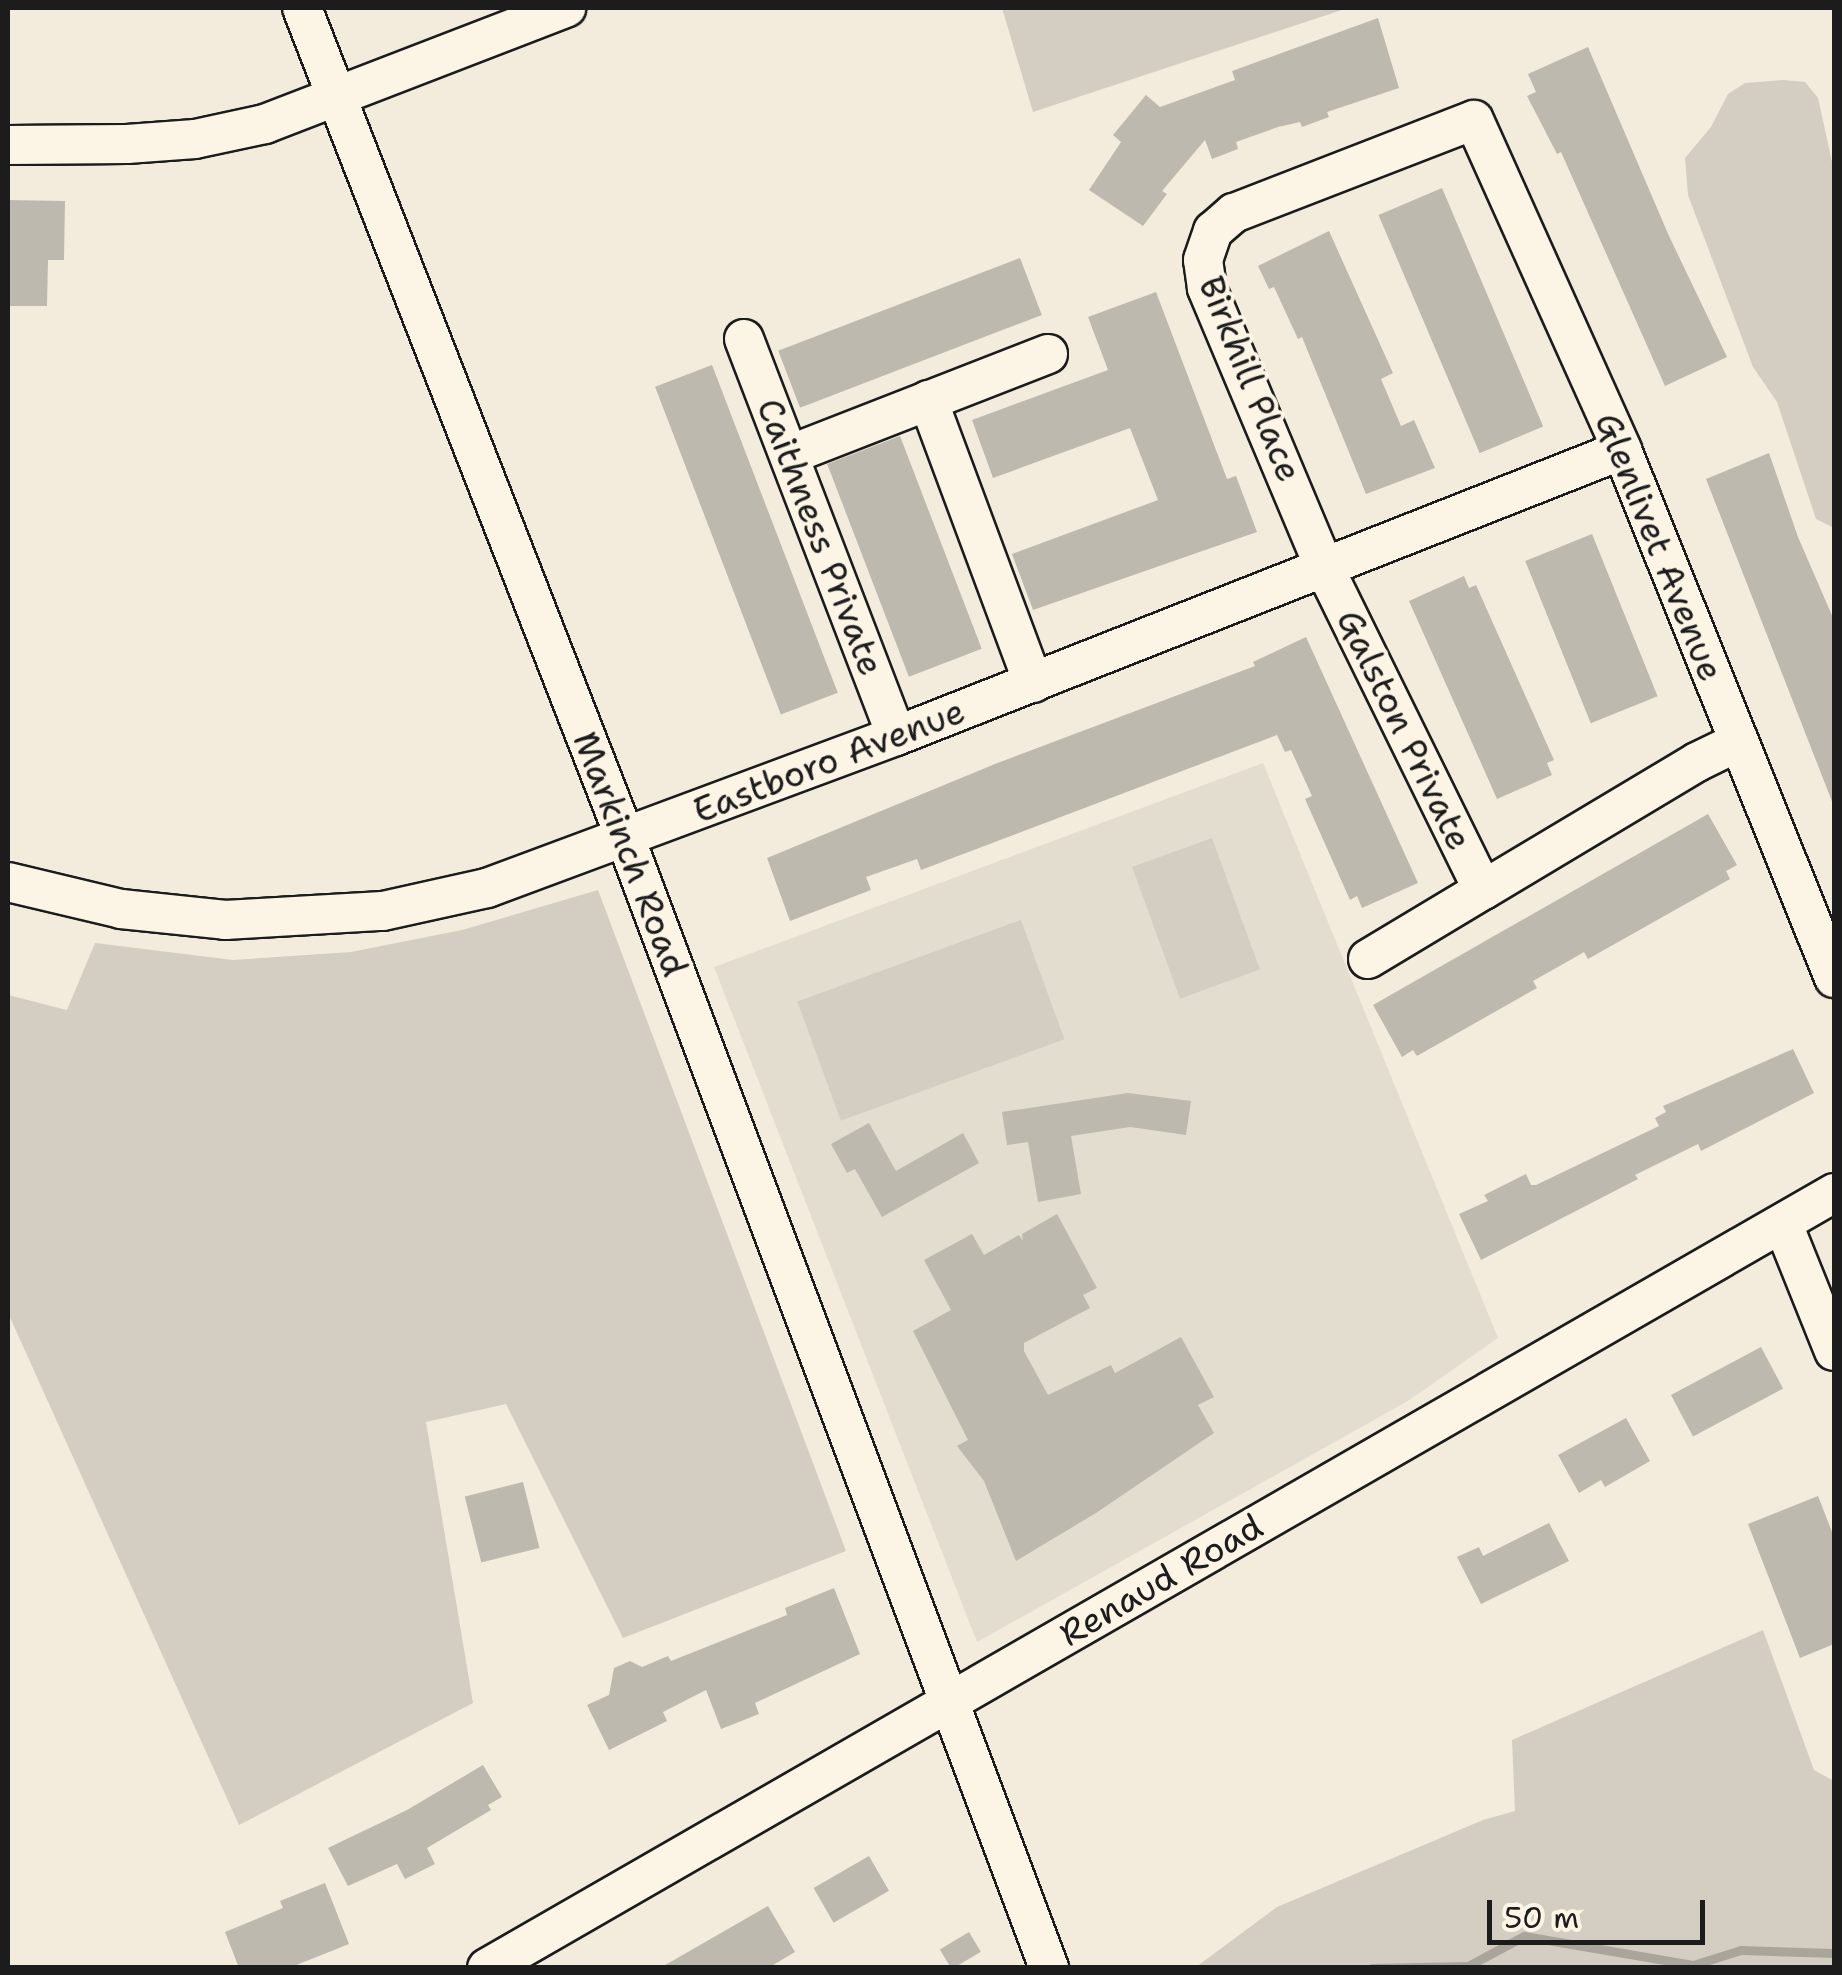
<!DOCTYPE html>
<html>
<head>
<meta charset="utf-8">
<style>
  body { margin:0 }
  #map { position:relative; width:1842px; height:1975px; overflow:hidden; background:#f3ecdd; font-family:"Shantell Sans",sans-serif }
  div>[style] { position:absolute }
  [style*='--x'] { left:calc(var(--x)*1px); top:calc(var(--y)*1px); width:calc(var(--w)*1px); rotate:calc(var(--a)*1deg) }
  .built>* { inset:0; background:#e3ddcf }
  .green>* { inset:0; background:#d3cec1; transform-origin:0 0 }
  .stream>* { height:9px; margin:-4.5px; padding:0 4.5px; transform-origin:4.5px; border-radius:4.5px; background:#aaa59b }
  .building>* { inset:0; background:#beb9ae; transform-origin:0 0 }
  .roads { filter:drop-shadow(2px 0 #1c1c1c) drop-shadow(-2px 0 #1c1c1c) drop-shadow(0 2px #1c1c1c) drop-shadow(0 -2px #1c1c1c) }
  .minor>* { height:38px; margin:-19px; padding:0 19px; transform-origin:19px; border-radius:19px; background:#fcf5e5 }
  span { translate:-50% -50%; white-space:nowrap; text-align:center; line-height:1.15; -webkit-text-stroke:8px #fcf5e5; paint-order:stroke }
  .street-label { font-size:35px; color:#1c1c1c }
  .frame { position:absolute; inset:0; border:10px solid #1c1c1c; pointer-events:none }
  .scale { position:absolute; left:1487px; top:1900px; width:218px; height:45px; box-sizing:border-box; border:5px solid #1c1c1c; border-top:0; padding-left:12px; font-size:30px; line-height:35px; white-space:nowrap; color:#1c1c1c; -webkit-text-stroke:8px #fcf5e5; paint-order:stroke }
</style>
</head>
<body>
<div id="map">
  <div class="built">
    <div style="clip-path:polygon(1263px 763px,1498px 1338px,1408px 1401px,977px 1642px,714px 967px)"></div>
  </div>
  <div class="green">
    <div style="clip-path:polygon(1002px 8px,1348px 8px,1033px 112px)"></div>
    <div style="clip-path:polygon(1784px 80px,1805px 82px,1818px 98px,1834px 171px,1834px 528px,1816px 519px,1777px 402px,1753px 367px,1688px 195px,1685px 158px,1711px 127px,1728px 94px,1745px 83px)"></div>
    <div style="left:1212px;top:838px;width:140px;height:85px;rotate:70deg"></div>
    <div style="clip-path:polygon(598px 890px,846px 1551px,623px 1638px,506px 1404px,426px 1422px,473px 1703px,239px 1825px,8px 1313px,8px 995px,67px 1010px,95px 943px,233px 960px,351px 952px,462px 930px)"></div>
    <div style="left:1021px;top:920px;width:127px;height:238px;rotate:70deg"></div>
    <div style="clip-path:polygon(1763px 1630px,1814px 1770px,1834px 1781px,1834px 1967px,1196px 1967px,1277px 1907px,1483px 1820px,1515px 1811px,1512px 1740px)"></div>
  </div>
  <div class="stream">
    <div style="--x:1372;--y:1968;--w:96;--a:-1.2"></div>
    <div style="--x:1468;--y:1966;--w:64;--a:-28.2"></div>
    <div style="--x:1524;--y:1936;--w:171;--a:9.7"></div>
    <div style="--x:1693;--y:1965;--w:50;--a:-17.4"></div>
    <div style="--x:1741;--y:1950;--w:93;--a:1.8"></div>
  </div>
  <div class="building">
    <div style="clip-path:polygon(1378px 18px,1399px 88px,1327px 112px,1329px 117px,1302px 127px,1300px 122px,1278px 127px,1236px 142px,1238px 149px,1212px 159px,1205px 140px,1162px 191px,1167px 194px,1143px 226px,1089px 190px,1121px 142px,1113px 135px,1146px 95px,1160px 107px,1235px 80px,1232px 71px)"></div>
    <div style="clip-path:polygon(1588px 47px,1669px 236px,1727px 357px,1665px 386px,1561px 152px,1557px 154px,1527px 96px,1536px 92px,1528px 74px)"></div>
    <div style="left:1442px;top:188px;width:259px;height:69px;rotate:67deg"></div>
    <div style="clip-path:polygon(8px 200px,65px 201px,64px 260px,48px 260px,47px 306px,8px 306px)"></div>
    <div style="clip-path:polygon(1329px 231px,1393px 373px,1381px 379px,1401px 426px,1414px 420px,1435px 468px,1366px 494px,1302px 337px,1298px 339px,1274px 287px,1269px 289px,1258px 266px)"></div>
    <div style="left:1020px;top:258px;width:61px;height:259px;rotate:69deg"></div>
    <div style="clip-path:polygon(1156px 292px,1227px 479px,1236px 476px,1257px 532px,1033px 610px,1012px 554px,1158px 500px,1130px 428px,993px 478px,972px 420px,1108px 370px,1088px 317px)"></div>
    <div style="left:712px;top:365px;width:351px;height:61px;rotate:69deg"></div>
    <div style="left:900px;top:436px;width:228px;height:78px;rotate:69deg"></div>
    <div style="clip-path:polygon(1769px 453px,1798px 537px,1834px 620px,1833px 804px,1706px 479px)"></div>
    <div style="left:1592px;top:534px;width:175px;height:72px;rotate:68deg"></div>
    <div style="clip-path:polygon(1464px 576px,1469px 588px,1476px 585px,1554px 760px,1547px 763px,1552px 775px,1497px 799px,1409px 601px)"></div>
    <div style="clip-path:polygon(1306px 637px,1418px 883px,1362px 908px,1357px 896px,1350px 900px,1305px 799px,1312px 796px,1291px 750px,1285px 752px,1277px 735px,921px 870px,917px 859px,866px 877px,871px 890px,790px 921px,767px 858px,995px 764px,1255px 666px,1253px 662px)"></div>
    <div style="clip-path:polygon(1708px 814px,1737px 865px,1726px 871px,1730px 879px,1588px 959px,1584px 952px,1572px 959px,1533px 981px,1537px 988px,1417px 1056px,1413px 1050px,1402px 1057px,1373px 1005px)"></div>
    <div style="clip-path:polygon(1793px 1049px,1814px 1093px,1701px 1151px,1698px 1144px,1635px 1175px,1638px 1179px,1481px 1260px,1459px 1214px,1488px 1201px,1484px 1195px,1526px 1174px,1531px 1185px,1536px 1185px,1659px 1126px,1655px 1118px,1666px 1112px,1663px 1106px)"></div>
    <div style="clip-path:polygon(1128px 1093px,1191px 1101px,1186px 1135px,1130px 1127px,1071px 1136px,1081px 1194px,1038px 1202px,1028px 1142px,1007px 1145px,1002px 1112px)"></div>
    <div style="clip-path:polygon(869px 1123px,896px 1171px,963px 1133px,979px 1163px,882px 1217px,855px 1169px,847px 1173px,831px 1144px)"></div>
    <div style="clip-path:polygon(1057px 1214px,1097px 1288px,1083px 1295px,1090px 1308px,1024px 1343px,1024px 1351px,1048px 1395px,1111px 1365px,1115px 1373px,1181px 1337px,1214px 1397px,1198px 1405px,1214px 1433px,1096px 1513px,1016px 1561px,984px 1481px,957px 1446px,968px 1440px,913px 1331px,951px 1310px,924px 1260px,972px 1234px,984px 1255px,1019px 1235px,1023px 1241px,1022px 1234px)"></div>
    <div style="left:1761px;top:1347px;width:47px;height:102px;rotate:62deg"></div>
    <div style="clip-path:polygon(1626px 1418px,1650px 1461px,1605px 1487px,1601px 1480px,1579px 1493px,1558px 1455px)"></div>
    <div style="left:523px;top:1482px;width:68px;height:60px;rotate:76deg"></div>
    <div style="clip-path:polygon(1818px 1496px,1834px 1537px,1834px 1644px,1800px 1658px,1748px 1524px)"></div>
    <div style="clip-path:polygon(1549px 1523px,1569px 1561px,1481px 1604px,1457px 1557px,1479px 1547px,1483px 1556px)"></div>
    <div style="clip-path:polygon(834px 1588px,860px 1654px,755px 1703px,759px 1714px,721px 1729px,706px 1690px,663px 1712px,667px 1721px,609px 1750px,587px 1705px,609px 1695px,614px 1668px,630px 1661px,642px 1667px,668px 1656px,671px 1661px,787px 1615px,785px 1608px)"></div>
    <div style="clip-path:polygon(483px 1765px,502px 1797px,488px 1805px,491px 1810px,427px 1848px,435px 1864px,405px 1879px,397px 1864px,348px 1886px,328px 1848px,407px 1810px)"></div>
    <div style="left:869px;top:1856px;width:40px;height:64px;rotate:60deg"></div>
    <div style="clip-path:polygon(325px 1883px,349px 1944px,289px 1968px,239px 1968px,225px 1932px,283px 1908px,280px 1901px)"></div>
    <div style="clip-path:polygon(768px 1906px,795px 1952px,768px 1968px,660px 1968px)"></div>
    <div style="left:969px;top:1932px;width:23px;height:34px;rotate:59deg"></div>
  </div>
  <div class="roads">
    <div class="minor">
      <div style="--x:302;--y:8;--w:893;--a:68.72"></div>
      <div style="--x:626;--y:840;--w:1205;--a:69.44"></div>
      <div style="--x:8;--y:145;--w:119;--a:-0.5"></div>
      <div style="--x:127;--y:144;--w:68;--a:-4.2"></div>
      <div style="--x:195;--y:139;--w:72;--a:-12.1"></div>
      <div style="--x:265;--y:124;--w:323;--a:-21.1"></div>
      <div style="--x:744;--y:339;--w:425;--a:69"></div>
      <div style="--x:928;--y:400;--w:302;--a:69.6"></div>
      <div style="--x:789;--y:455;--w:278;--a:-21.3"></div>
      <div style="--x:1738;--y:742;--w:46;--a:154"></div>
      <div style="--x:1697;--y:762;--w:249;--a:149.1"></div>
      <div style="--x:1483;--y:890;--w:358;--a:-116.2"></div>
      <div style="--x:1325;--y:569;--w:305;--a:-112.8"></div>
      <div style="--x:1207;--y:288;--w:28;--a:-98"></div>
      <div style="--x:1203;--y:260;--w:31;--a:-71"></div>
      <div style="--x:1213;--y:231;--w:28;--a:-41"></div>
      <div style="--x:1234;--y:213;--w:257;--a:-21.2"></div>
      <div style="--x:1474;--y:120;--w:362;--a:65.8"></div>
      <div style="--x:1622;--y:450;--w:569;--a:68.12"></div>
      <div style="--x:8;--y:882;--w:116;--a:13.4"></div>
      <div style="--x:121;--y:909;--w:105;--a:6"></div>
      <div style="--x:225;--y:920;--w:158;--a:-3.3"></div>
      <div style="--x:383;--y:911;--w:107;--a:-12.5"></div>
      <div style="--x:487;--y:888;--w:436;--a:-20.4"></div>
      <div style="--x:896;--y:736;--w:780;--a:-21.5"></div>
      <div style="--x:1368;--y:959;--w:134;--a:-31"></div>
      <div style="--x:1783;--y:1224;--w:137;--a:68.1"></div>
      <div style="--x:487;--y:1968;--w:1554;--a:-29.91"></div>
    </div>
  </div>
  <div class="street-label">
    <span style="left:1250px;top:379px;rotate:68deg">Birkhill Place</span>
    <span style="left:820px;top:537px;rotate:69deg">Caithness Private</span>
    <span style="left:1659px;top:547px;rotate:68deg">Glenlivet Avenue</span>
    <span style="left:1404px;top:730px;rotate:64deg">Galston Private</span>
    <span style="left:829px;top:761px;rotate:-21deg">Eastboro Avenue</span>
    <span style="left:630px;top:854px;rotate:69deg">Markinch Road</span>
    <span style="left:1161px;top:1580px;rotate:-30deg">Renaud Road</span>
  </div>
  <div class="frame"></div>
  <div class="scale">50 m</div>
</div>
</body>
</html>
